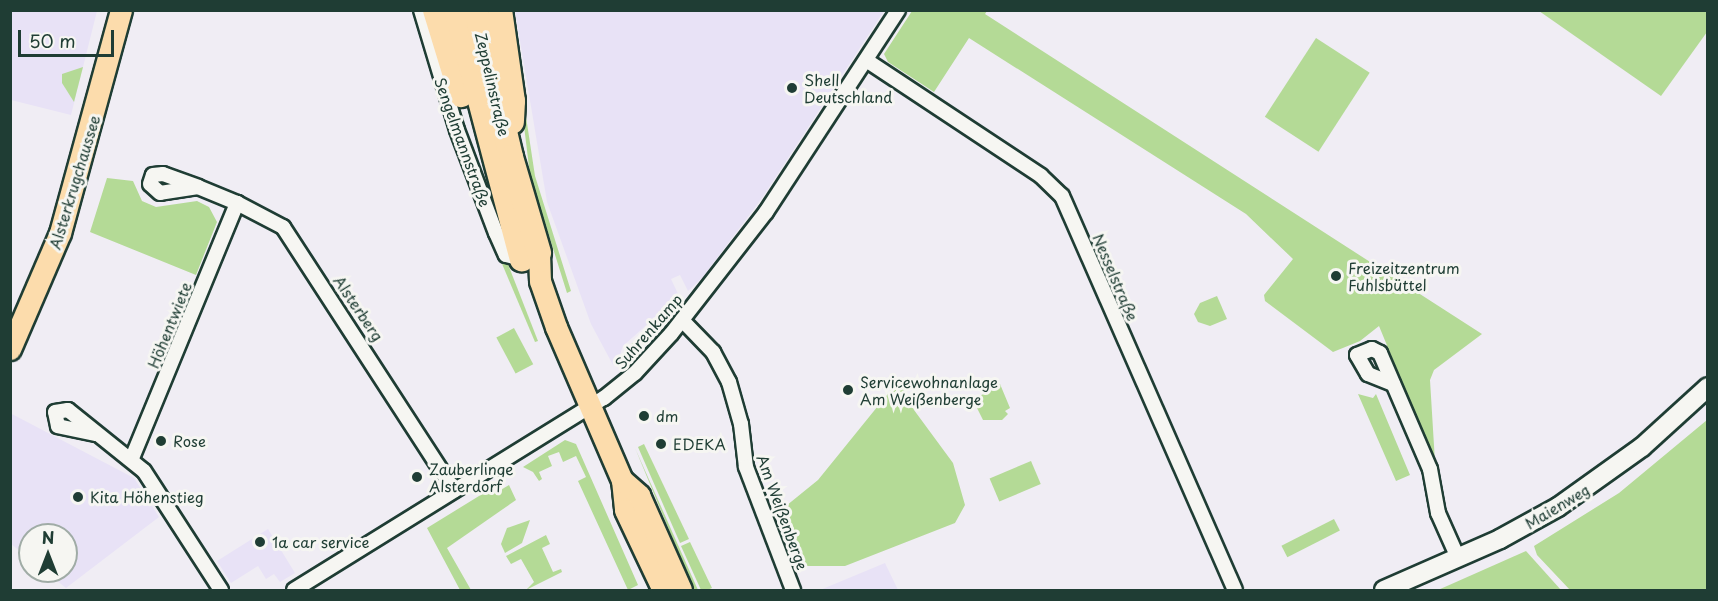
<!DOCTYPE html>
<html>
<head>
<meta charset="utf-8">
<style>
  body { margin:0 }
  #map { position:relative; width:1718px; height:601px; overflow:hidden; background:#f0edf4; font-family:"Playpen Sans",sans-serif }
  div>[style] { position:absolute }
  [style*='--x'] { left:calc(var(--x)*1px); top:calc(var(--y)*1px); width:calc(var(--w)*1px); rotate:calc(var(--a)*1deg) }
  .built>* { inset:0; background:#e8e2f6 }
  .green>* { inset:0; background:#b4da96; transform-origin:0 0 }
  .roads { filter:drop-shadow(2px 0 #1f3d34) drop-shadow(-2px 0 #1f3d34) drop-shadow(0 2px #1f3d34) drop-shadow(0 -2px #1f3d34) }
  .street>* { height:14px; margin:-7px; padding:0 7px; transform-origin:7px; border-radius:7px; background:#f6f6f2 }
  .secondary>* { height:18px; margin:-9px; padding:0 9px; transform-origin:9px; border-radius:9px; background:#f6f6f2 }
  .primary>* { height:21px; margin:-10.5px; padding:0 10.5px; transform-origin:10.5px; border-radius:10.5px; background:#fcdcac }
  .highway>* { height:24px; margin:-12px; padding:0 12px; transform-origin:12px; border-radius:12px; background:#fcdcac }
  .dots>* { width:16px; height:16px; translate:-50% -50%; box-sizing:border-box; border:3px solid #f6f6f2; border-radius:50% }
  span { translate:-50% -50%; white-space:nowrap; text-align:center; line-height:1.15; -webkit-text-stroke:6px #f6f6f2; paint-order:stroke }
  .poi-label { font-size:15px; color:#1f3d34 }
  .left { translate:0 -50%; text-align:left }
  .street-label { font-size:15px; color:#1f3d34 }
  .frame { position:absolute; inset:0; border:12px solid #1f3d34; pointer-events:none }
  .north { position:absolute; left:18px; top:523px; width:60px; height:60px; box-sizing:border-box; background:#f6f6f2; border:2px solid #a0aca6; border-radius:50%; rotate:0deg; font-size:16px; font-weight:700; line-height:24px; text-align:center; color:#1f3d34 }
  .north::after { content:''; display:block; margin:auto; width:21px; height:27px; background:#1f3d34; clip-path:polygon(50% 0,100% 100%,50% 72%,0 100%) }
  .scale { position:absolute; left:18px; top:30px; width:96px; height:27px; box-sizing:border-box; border:3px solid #1f3d34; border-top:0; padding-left:8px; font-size:18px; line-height:21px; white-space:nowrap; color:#1f3d34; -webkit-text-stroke:4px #f6f6f2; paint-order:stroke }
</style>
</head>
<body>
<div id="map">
  <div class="built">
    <div style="clip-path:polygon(11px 11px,97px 11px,71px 115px,11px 100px)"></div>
    <div style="clip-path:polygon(515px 11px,515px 10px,884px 11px,762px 198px,702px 278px,688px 291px,680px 275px,671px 279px,679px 296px,623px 346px,617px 364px,613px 365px,591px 324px,547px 202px)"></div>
    <div style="clip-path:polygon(10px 413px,134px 478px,159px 517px,66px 588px,45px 571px,66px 571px,66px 535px,30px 535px,30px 559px,11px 544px)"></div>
    <div style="clip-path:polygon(268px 529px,295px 573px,280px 582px,274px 574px,266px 579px,258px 566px,231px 583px,217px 561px)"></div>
    <div style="clip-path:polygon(885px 563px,898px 590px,820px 590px)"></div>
  </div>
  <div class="green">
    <div style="clip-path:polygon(510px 11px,535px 176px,571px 291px,567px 293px,530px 175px)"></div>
    <div style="clip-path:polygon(912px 11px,987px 11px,985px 14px,1482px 334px,1434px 370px,1430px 380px,1435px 462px,1379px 326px,1360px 341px,1333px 352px,1265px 301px,1264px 295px,1293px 259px,1246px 214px,969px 38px,934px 92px,888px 62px,884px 54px)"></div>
    <div style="clip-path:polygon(1539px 11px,1707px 11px,1707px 32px,1661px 96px)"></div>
    <div style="left:1316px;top:38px;width:64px;height:94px;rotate:33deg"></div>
    <div style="clip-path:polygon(83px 67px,74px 102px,62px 83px,62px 74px)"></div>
    <div style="clip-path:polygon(107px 178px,133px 181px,142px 201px,156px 207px,197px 201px,209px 207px,217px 222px,196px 275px,90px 232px)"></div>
    <div style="clip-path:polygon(500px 259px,506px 259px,538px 341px,535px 342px)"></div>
    <div style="clip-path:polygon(1217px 296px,1227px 319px,1210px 326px,1198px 322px,1194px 314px,1200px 303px)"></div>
    <div style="clip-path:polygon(681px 301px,683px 305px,622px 367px,628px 347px)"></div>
    <div style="left:514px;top:328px;width:41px;height:20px;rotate:62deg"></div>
    <div style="clip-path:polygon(899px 380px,914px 410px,953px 463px,965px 505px,955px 523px,845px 566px,802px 566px,781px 510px,818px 480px)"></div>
    <div style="clip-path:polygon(1000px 384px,1010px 408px,1005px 411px,1008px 414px,1002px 420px,983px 420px,975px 404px,978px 397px)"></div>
    <div style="clip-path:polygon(1358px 394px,1373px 398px,1376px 394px,1410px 475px,1396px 481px)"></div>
    <div style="clip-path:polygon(1707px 420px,1707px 590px,1570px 590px,1537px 555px,1534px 546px,1619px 493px)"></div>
    <div style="clip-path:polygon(565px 440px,576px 444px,638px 585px,628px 590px,578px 481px,586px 477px,576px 456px,563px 462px,559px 452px,548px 456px,552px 466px,539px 472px,542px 479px,539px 481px,533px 472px,523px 467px)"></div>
    <div style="clip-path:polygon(644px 444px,689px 539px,680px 543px,638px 447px)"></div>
    <div style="clip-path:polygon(635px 448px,698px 590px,694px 590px)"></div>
    <div style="left:1031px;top:461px;width:25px;height:45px;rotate:67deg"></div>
    <div style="clip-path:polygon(509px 485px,516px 500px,447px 548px,471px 590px,460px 590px,427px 528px,492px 488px,499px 491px)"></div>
    <div style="left:1334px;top:519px;width:13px;height:59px;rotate:63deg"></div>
    <div style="clip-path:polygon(530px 520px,522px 543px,505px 553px,501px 544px,507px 528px)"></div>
    <div style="clip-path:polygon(546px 535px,550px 544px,542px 548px,553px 572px,561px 569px,562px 572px,526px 590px,534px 582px,521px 559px,511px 564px,506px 556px)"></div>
    <div style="clip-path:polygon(690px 542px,712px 588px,707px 590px,701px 590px,681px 546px)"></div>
    <div style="clip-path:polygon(1526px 551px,1561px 590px,1438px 590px)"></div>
  </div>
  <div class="roads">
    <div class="street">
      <div style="--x:421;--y:10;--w:125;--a:73.3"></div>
      <div style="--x:457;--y:130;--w:110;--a:69.3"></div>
      <div style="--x:496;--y:233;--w:24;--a:66"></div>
      <div style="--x:506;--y:255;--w:16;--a:14"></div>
      <div style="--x:866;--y:60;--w:210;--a:33.5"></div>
      <div style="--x:1041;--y:176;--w:29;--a:44"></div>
      <div style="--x:1062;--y:196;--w:430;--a:66.3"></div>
      <div style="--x:198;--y:187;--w:38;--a:171"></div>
      <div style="--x:160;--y:193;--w:13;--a:-138"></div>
      <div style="--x:150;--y:184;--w:9;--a:-72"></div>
      <div style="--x:153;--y:175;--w:10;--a:-6"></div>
      <div style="--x:163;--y:174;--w:37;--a:20"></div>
      <div style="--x:198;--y:187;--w:42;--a:22.3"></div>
      <div style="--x:237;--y:203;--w:52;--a:27.6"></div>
      <div style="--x:283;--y:227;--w:314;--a:57"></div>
      <div style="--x:682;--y:320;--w:45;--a:45.9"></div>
      <div style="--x:713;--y:352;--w:34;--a:62"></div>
      <div style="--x:729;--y:382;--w:44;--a:74.1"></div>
      <div style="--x:741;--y:424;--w:43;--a:83.4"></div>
      <div style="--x:746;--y:467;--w:132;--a:69.1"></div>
      <div style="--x:1393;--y:384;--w:27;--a:-158"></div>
      <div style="--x:1368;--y:374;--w:22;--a:-120"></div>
      <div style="--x:1357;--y:355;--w:16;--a:-22"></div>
      <div style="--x:1372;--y:349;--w:9;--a:27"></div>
      <div style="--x:1380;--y:353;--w:126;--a:66.7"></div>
      <div style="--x:1430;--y:469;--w:45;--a:79.7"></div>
      <div style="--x:1438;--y:513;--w:49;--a:66"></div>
      <div style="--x:95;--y:434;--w:38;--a:-168"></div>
      <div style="--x:58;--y:426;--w:14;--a:-102"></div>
      <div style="--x:55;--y:412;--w:13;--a:-9"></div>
      <div style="--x:68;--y:410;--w:97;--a:38.8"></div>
      <div style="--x:144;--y:471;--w:142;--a:57.1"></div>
      <div style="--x:132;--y:458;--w:276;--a:-67.6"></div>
      <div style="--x:294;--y:590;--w:365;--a:-31.8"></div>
      <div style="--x:604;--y:398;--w:40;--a:-39"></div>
      <div style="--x:635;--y:373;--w:53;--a:-47.3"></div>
      <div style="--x:671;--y:334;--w:155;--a:-52.1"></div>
      <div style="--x:766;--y:212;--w:241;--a:-56.8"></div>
    </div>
    <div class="secondary">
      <div style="--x:1384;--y:590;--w:127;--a:-23.7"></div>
      <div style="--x:1500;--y:539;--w:66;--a:-28.9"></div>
      <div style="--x:1558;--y:507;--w:103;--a:-35.5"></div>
      <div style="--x:1642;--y:447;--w:89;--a:-42.3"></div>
    </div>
    <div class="primary">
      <div style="--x:539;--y:253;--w:28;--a:88"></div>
      <div style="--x:540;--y:281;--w:49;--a:70.8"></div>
      <div style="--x:556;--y:327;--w:167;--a:66.7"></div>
      <div style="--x:622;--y:480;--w:30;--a:84"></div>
      <div style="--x:625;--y:510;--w:89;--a:64.6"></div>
      <div style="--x:10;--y:349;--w:126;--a:-66.7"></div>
      <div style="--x:60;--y:233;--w:231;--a:-74.7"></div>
      <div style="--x:622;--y:480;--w:23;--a:41"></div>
      <div style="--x:639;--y:495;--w:104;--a:66.1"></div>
    </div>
    <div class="highway">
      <div style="--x:435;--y:10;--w:89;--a:73"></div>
      <div style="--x:456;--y:10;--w:258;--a:75.2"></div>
      <div style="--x:476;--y:10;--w:151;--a:76.6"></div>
      <div style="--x:511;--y:157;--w:100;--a:73.7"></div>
      <div style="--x:500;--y:10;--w:92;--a:81.9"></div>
      <div style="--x:513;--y:101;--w:21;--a:93"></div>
    </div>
  </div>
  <div class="dots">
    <div style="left:792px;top:88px;background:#1f3d34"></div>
    <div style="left:1336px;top:276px;background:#1f3d34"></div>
    <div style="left:848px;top:390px;background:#1f3d34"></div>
    <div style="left:644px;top:416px;background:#1f3d34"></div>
    <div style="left:161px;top:441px;background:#1f3d34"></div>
    <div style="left:661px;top:444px;background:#1f3d34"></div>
    <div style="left:417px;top:477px;background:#1f3d34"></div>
    <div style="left:78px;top:497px;background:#1f3d34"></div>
    <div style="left:260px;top:542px;background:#1f3d34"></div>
  </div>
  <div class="poi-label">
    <span class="left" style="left:804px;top:88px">Shell<br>Deutschland</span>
    <span class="left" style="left:1348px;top:276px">Freizeitzentrum<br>Fuhlsbüttel</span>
    <span class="left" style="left:860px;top:390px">Servicewohnanlage<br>Am Weißenberge</span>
    <span class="left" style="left:656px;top:416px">dm</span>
    <span class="left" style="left:173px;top:441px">Rose</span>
    <span class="left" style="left:673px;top:444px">EDEKA</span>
    <span class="left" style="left:429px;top:477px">Zauberlinge<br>Alsterdorf</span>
    <span class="left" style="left:90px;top:497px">Kita Höhenstieg</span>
    <span class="left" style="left:272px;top:542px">1a car service</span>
  </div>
  <div class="street-label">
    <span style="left:493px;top:84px;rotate:77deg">Zeppelinstraße</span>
    <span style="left:463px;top:142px;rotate:70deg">Sengelmannstraße</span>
    <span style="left:74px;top:182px;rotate:-73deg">Alsterkrugchaussee</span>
    <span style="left:1116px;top:277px;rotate:67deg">Nesselstraße</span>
    <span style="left:359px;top:308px;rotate:56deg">Alsterberg</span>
    <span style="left:169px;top:325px;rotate:-68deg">Höhentwiete</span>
    <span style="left:648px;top:331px;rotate:-49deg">Suhrenkamp</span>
    <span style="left:1557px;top:506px;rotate:-31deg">Maienweg</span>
    <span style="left:783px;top:512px;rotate:70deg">Am Weißenberge</span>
  </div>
  <div class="frame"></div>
  <div class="north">N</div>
  <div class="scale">50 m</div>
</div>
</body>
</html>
